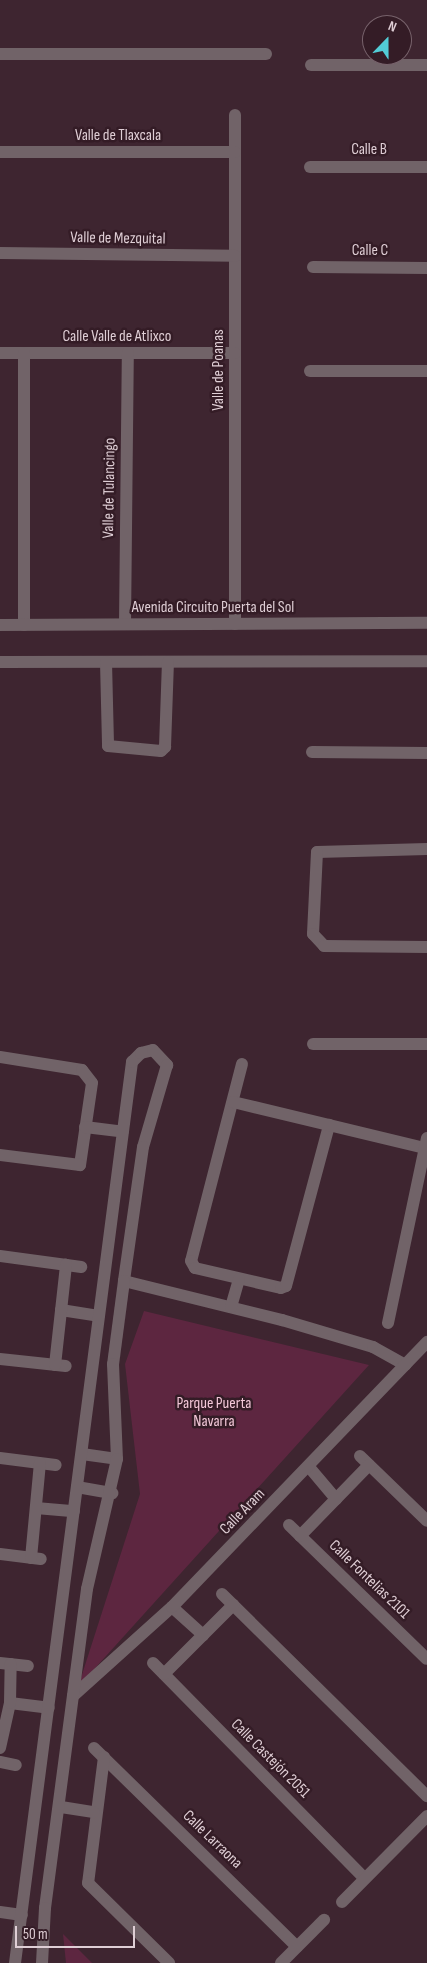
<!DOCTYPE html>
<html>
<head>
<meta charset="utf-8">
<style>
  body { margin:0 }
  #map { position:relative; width:427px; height:1963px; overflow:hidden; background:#3e2530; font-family:"Sofia Sans Condensed",sans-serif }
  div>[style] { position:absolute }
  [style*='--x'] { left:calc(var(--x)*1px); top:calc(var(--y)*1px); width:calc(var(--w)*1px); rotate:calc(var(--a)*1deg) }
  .green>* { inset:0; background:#5d2640 }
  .minor>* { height:12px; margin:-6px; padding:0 6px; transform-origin:6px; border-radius:6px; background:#716368 }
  span { translate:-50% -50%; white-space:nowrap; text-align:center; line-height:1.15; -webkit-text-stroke:5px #341c26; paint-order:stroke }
  .street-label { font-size:16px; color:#dfced5 }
  .park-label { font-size:16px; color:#f3c7d8 }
  .north { position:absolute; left:362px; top:15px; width:50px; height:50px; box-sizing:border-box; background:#341c26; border:1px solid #78636c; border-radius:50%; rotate:22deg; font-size:14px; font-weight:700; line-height:20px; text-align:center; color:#dfced5 }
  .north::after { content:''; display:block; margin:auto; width:18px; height:22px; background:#52ccd6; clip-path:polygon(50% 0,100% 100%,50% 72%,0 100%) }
  .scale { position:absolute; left:15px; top:1926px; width:120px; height:22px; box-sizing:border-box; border:2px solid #dfced5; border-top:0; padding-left:6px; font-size:15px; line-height:18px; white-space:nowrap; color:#dfced5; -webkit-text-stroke:4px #341c26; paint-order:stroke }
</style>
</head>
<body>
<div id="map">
  <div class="green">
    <div style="clip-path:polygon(144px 1311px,369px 1365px,78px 1687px,140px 1494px,125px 1364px)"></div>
    <div style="clip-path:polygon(63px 1934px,92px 1963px,66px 1963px)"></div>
  </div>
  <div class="minor">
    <div style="--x:0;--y:54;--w:266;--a:0"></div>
    <div style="--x:311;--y:65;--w:116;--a:0"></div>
    <div style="--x:235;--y:115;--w:509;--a:90"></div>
    <div style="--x:0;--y:152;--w:235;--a:0"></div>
    <div style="--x:310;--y:167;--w:117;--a:0"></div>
    <div style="--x:0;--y:253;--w:235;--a:0.7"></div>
    <div style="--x:313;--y:267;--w:114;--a:0.5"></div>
    <div style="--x:0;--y:353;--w:235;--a:0"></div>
    <div style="--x:24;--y:353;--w:272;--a:90"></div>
    <div style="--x:310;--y:371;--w:117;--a:0"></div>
    <div style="--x:125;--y:624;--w:271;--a:-89.4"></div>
    <div style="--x:0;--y:625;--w:427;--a:-0.3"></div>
    <div style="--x:0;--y:662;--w:427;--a:-0.1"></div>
    <div style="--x:106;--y:662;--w:84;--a:88.6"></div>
    <div style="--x:108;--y:746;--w:53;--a:5.4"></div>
    <div style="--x:161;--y:751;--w:6;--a:-45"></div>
    <div style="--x:165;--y:747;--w:85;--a:-88"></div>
    <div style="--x:312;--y:752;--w:115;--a:0.5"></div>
    <div style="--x:427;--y:849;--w:110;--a:178.4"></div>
    <div style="--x:317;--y:852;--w:82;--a:92.8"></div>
    <div style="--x:313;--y:934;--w:16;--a:47"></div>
    <div style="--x:324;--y:946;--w:103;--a:0.6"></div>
    <div style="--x:313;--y:1044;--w:114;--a:0"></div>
    <div style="--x:0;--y:1057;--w:83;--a:9"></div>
    <div style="--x:82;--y:1070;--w:16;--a:52"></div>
    <div style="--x:92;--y:1083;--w:83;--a:98.3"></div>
    <div style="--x:80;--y:1165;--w:81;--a:-172.9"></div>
    <div style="--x:242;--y:1064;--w:203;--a:104.5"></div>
    <div style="--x:191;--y:1261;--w:8;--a:60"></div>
    <div style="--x:195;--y:1268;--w:88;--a:13.1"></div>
    <div style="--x:281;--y:1288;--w:5;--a:-22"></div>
    <div style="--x:286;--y:1286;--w:167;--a:-75"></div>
    <div style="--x:233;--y:1102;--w:197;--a:13.5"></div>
    <div style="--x:85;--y:1127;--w:38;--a:7"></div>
    <div style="--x:0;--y:1256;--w:82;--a:7.7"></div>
    <div style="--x:124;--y:1281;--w:163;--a:13.9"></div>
    <div style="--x:282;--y:1320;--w:95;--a:16.5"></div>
    <div style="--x:373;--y:1347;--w:37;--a:29"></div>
    <div style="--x:231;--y:1307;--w:29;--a:-74"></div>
    <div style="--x:61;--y:1310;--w:38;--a:9"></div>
    <div style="--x:388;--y:1323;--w:189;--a:-78.1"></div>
    <div style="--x:0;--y:1359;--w:66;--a:6.1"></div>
    <div style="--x:55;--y:1365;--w:101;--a:-83.7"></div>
    <div style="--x:82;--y:1454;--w:35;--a:8"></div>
    <div style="--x:360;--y:1456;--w:93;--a:44.1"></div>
    <div style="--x:0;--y:1458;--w:56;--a:7.1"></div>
    <div style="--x:309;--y:1467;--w:42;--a:49.8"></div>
    <div style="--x:77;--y:1487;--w:36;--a:10"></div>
    <div style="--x:36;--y:1508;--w:38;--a:5"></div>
    <div style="--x:289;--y:1525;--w:192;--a:44.2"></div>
    <div style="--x:300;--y:1536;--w:99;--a:-45.8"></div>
    <div style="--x:0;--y:1554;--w:41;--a:7"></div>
    <div style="--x:31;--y:1558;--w:95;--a:-84.6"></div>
    <div style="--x:222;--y:1594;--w:288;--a:44.6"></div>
    <div style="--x:172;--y:1607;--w:42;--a:42.1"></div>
    <div style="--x:0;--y:1663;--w:28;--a:6"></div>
    <div style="--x:153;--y:1663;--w:301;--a:45.5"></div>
    <div style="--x:164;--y:1674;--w:98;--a:-45"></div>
    <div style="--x:73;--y:1696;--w:133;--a:-42"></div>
    <div style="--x:172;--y:1607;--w:368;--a:-46.1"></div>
    <div style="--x:10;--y:1703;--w:39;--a:7"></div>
    <div style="--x:0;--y:1748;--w:46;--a:-77.5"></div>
    <div style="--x:10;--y:1703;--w:39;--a:-89"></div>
    <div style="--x:94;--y:1748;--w:284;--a:44.4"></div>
    <div style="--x:104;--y:1757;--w:127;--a:97.2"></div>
    <div style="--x:88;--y:1883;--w:114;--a:44.6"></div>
    <div style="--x:0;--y:1762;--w:16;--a:11"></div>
    <div style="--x:61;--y:1807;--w:33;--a:9"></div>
    <div style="--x:342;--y:1902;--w:121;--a:-45.3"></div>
    <div style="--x:0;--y:1912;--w:22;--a:8"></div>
    <div style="--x:15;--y:1963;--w:909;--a:-82.6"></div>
    <div style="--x:132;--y:1062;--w:13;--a:-45"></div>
    <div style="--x:141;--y:1053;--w:12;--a:-14"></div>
    <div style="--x:153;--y:1050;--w:21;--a:47"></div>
    <div style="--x:167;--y:1065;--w:85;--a:106.3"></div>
    <div style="--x:143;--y:1147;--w:135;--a:98.1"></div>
    <div style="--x:124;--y:1281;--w:84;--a:97.5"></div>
    <div style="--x:113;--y:1364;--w:95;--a:87.6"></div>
    <div style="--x:117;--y:1459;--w:133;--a:103"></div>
    <div style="--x:87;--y:1589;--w:322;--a:97.5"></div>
    <div style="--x:45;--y:1908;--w:55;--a:93.1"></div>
    <div style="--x:281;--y:1963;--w:61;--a:-45"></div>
  </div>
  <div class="street-label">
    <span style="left:118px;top:136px">Valle de Tlaxcala</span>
    <span style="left:369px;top:150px">Calle B</span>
    <span style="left:118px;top:239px;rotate:1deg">Valle de Mezquital</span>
    <span style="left:370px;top:251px">Calle C</span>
    <span style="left:117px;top:337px">Calle Valle de Atlixco</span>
    <span style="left:219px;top:370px;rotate:-90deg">Valle de Poanas</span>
    <span style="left:110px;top:488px;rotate:-89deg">Valle de Tulancingo</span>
    <span style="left:213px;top:608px">Avenida Circuito Puerta del Sol</span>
    <span style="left:243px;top:1512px;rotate:-46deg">Calle Aram</span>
    <span style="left:369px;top:1580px;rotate:44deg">Calle Fontelias 2101</span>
    <span style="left:270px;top:1759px;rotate:45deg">Calle Castejón 2051</span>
    <span style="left:212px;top:1840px;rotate:44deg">Calle Larraona</span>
  </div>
  <div class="park-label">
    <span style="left:214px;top:1413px">Parque Puerta<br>Navarra</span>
  </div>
  <div class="north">N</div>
  <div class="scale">50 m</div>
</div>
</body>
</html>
